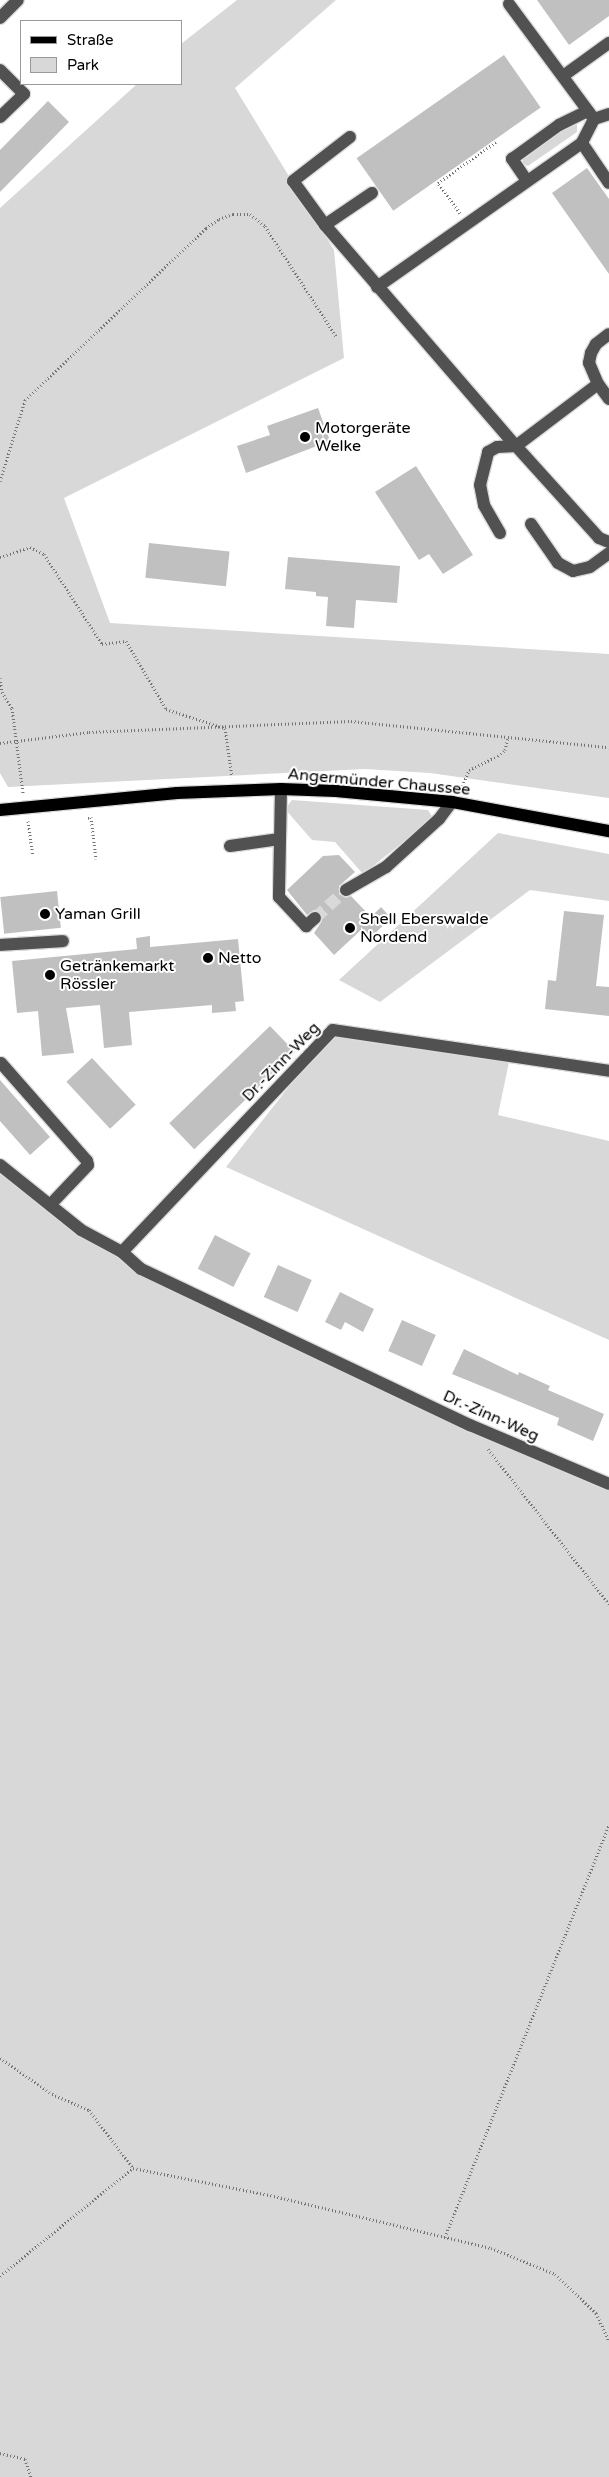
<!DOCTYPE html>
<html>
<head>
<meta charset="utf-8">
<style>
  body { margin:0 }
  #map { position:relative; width:609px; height:2477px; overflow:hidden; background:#fff; font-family:"Varela Round",sans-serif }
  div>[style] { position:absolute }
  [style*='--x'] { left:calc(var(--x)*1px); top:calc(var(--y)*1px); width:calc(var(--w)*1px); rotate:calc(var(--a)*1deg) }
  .green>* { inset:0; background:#d8d8d8 }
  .building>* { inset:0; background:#c0c0c0; transform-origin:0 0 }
  .minor-tunnel>* { height:12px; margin-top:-6px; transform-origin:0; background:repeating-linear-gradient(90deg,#d9d9d9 0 12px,transparent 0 18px) }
  .path>* { height:3px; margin-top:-1.5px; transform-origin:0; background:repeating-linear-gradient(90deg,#737373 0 1px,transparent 0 3.5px) }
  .roads { filter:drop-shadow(1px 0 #dbdbdb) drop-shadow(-1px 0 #dbdbdb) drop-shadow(0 1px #dbdbdb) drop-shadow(0 -1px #dbdbdb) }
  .minor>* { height:12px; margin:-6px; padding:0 6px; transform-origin:6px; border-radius:6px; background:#515151 }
  .major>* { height:12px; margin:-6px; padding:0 6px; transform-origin:6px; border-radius:6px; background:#000 }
  .dots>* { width:14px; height:14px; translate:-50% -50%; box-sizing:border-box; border:2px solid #fff; border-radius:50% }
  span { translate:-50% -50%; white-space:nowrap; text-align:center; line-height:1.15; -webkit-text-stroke:4px #fff; paint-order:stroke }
  .poi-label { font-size:16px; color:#000 }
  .left { translate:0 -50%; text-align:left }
  .street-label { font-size:16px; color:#000 }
  .legend { position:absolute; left:20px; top:20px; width:162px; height:65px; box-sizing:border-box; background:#fff; border:1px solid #999; margin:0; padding:6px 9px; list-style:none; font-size:15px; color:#000 }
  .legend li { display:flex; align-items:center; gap:10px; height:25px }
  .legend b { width:25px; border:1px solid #999 }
</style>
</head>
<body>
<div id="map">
  <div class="green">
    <div style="clip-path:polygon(237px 0,336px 0,235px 88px,334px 250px,344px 358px,64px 498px,110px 623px,609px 654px,609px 798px,430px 773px,365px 769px,8px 787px,0 773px,0 208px,137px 84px,181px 84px,181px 44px)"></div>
    <div style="clip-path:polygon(577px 119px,577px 132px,528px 166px,523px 164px,523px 157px)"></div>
    <div style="clip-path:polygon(292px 800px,428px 810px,433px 818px,363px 874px,335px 842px,312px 840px,285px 809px)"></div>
    <div style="clip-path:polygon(498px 833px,609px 854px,609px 901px,530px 890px,380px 1002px,339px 980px)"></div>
    <div style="clip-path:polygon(333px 1030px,510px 1057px,498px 1115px,609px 1141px,609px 1340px,226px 1167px)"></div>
    <div style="clip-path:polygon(0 1165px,141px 1269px,609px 1484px,609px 2477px,0 2477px)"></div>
  </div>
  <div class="building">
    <div style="clip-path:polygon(537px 0,609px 0,609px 16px,569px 45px)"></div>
    <div style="left:504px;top:55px;width:64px;height:180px;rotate:55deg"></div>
    <div style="clip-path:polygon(48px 101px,69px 122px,0 192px,0 150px)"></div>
    <div style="clip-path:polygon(587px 168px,609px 199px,609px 274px,552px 193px)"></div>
    <div style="clip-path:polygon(318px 408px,330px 441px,246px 473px,237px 446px,270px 435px,267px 426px)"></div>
    <div style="clip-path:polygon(416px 466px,473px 555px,443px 574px,429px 554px,419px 560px,375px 492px)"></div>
    <div style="left:149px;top:543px;width:81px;height:35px;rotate:6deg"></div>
    <div style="clip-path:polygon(288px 557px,400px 566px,397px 603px,356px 600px,354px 628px,326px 626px,328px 597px,316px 596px,316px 592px,285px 589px)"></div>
    <div style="clip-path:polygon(339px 855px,355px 872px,339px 886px,339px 894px,346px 898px,351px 896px,371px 917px,381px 907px,391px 918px,369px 939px,361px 930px,334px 955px,314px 933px,322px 921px,321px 913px,314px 910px,307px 915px,287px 890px,323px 856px)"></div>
    <div style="left:57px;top:891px;width:37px;height:57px;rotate:84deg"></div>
    <div style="clip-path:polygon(564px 911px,604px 915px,596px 986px,609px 987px,609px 1016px,545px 1009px,548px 980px,556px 981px)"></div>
    <div style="clip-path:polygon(150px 936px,150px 947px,238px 939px,244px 1001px,235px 1002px,236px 1011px,212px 1013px,212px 1005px,129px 1012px,132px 1045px,104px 1048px,100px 1005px,66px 1008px,74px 1053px,42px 1056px,38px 1011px,17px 1013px,12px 961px,137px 949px,136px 938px)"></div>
    <div style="left:270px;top:1026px;width:36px;height:140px;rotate:46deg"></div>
    <div style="left:92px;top:1058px;width:64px;height:35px;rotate:47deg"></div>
    <div style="clip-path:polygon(0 1080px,50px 1137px,30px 1155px,0 1121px)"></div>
    <div style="left:215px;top:1235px;width:40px;height:38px;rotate:27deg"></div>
    <div style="left:278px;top:1265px;width:37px;height:35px;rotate:24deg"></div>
    <div style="clip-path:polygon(340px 1292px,374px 1309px,363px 1332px,345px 1322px,341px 1330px,325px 1322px)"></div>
    <div style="left:402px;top:1320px;width:37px;height:34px;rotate:24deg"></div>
    <div style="clip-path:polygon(464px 1349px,518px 1375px,519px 1372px,550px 1386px,548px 1390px,604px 1414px,593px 1441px,557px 1425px,559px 1418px,452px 1374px)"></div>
  </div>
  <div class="minor-tunnel">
    <div style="--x:315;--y:918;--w:42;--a:-42.1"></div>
  </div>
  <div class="path">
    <div style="--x:460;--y:213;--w:37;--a:-126"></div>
    <div style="--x:438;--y:183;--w:71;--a:-35.3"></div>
    <div style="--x:0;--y:481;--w:85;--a:-72.8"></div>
    <div style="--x:25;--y:400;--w:250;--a:-43.5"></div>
    <div style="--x:206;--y:228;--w:16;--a:-35"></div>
    <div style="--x:219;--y:219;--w:15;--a:-20"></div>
    <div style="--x:233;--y:214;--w:17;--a:0"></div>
    <div style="--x:250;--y:214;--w:19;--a:39"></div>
    <div style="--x:265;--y:226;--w:131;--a:57.2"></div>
    <div style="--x:0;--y:557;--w:32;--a:-18"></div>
    <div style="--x:30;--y:547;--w:16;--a:27"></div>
    <div style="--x:44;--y:554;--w:107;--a:57.2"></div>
    <div style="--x:102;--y:644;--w:24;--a:-7"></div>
    <div style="--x:126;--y:641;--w:79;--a:59.5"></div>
    <div style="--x:166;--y:709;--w:62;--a:17.9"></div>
    <div style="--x:225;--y:728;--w:49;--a:81.9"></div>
    <div style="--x:0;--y:678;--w:14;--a:82"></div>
    <div style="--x:2;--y:692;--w:19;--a:58"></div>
    <div style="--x:12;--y:708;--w:86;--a:82.6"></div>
    <div style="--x:0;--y:743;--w:90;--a:-7"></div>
    <div style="--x:89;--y:732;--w:262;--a:-2.4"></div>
    <div style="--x:351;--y:721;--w:259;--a:5.8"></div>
    <div style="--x:461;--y:789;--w:21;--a:-67"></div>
    <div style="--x:469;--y:770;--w:32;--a:-26"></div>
    <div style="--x:498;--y:756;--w:9;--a:-41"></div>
    <div style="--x:505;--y:750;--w:13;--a:-77"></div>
    <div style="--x:88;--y:818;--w:3;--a:-18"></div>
    <div style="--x:91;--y:817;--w:42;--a:83.2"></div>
    <div style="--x:28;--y:821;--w:34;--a:82"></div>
    <div style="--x:488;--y:1449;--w:197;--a:52"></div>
    <div style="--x:0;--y:2058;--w:63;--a:34.7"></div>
    <div style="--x:52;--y:2094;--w:40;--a:23.4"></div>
    <div style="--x:89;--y:2110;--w:73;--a:52.8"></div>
    <div style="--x:133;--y:2168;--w:144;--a:11.2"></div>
    <div style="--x:274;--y:2196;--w:223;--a:13.5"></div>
    <div style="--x:491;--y:2248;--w:69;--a:22.1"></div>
    <div style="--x:555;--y:2274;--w:57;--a:43.6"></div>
    <div style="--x:596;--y:2313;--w:31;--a:65"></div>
    <div style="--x:445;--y:2237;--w:444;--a:-68.3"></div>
    <div style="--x:0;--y:2276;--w:171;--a:-39.1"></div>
    <div style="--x:0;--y:2453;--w:26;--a:13"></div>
    <div style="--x:25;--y:2459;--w:19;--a:72"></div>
  </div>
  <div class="roads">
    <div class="minor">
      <div style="--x:509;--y:4;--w:143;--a:53.5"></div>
      <div style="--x:594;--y:119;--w:27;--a:117"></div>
      <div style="--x:582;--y:143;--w:48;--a:56"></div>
      <div style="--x:0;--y:18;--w:25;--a:-45"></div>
      <div style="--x:0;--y:70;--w:34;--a:45"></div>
      <div style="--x:24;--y:94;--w:33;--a:136"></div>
      <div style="--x:563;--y:76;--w:57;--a:-35.7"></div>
      <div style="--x:594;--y:119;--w:16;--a:-18"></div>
      <div style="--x:527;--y:181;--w:27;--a:-124"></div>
      <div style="--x:512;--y:159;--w:58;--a:-35.9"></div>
      <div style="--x:559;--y:125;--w:32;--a:-26"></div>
      <div style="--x:372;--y:193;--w:57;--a:145.8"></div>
      <div style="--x:325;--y:225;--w:292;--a:49.2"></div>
      <div style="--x:325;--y:225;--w:54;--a:-126"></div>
      <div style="--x:293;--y:181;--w:72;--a:-37.7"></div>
      <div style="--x:377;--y:287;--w:251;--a:-35.1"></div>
      <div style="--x:598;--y:384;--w:23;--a:-113"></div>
      <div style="--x:589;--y:363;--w:10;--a:-79"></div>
      <div style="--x:591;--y:353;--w:10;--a:-61"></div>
      <div style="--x:596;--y:344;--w:16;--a:-38"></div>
      <div style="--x:609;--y:399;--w:19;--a:-126"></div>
      <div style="--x:598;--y:384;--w:103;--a:142.9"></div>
      <div style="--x:516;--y:446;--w:124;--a:47.9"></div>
      <div style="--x:599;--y:538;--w:11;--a:22"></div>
      <div style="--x:531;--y:524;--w:47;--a:55.3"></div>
      <div style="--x:558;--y:563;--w:17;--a:28"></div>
      <div style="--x:573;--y:571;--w:17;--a:-13"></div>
      <div style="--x:590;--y:567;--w:24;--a:-36"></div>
      <div style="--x:500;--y:533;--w:32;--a:-120"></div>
      <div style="--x:484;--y:505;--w:20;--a:-101"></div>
      <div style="--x:480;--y:485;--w:34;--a:-76"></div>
      <div style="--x:488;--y:452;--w:10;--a:-29"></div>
      <div style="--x:497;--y:447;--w:19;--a:-3"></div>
      <div style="--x:281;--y:789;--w:108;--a:91.1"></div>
      <div style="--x:279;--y:897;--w:40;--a:47"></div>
      <div style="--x:306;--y:926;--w:12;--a:-42"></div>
      <div style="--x:230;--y:846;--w:50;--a:-8"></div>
      <div style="--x:346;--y:890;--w:46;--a:-29.9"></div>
      <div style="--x:386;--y:867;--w:72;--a:-42.2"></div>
      <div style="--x:439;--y:819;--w:21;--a:-53"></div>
      <div style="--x:0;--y:945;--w:63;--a:-3.6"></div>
      <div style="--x:1;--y:1063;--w:130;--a:48.7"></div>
      <div style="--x:87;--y:1161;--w:4;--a:76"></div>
      <div style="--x:88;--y:1165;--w:55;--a:133.5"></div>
      <div style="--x:0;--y:1165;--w:104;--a:38.7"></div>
      <div style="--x:81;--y:1230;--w:47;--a:28.2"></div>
      <div style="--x:122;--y:1252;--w:25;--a:42"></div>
      <div style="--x:141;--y:1269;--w:364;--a:25.4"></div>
      <div style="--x:470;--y:1425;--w:151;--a:23"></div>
      <div style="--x:122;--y:1252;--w:306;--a:-46.5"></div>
      <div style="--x:333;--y:1030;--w:279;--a:8.4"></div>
    </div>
    <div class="major">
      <div style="--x:0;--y:810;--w:178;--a:-5.5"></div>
      <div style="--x:177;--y:793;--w:104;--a:-2.2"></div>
      <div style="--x:281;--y:789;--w:55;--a:2.1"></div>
      <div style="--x:336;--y:791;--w:117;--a:5.4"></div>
      <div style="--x:452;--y:802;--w:160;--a:10.5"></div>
    </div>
  </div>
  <div class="dots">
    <div style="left:305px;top:437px;background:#000"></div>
    <div style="left:45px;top:914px;background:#000"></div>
    <div style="left:350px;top:928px;background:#000"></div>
    <div style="left:208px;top:958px;background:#000"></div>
    <div style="left:50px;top:975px;background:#000"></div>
  </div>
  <div class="poi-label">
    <span class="left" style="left:315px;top:437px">Motorgeräte<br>Welke</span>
    <span class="left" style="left:55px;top:914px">Yaman Grill</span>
    <span class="left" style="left:360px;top:928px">Shell Eberswalde<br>Nordend</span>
    <span class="left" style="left:218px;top:958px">Netto</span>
    <span class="left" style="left:60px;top:975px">Getränkemarkt<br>Rössler</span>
  </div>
  <div class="street-label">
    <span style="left:379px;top:782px;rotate:5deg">Angermünder Chaussee</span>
    <span style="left:281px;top:1062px;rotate:-46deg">Dr.-Zinn-Weg</span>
    <span style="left:491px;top:1416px;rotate:24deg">Dr.-Zinn-Weg</span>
  </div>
  <ul class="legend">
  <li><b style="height:6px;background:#000"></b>Straße</li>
  <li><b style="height:14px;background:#d8d8d8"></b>Park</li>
  </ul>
</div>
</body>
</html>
